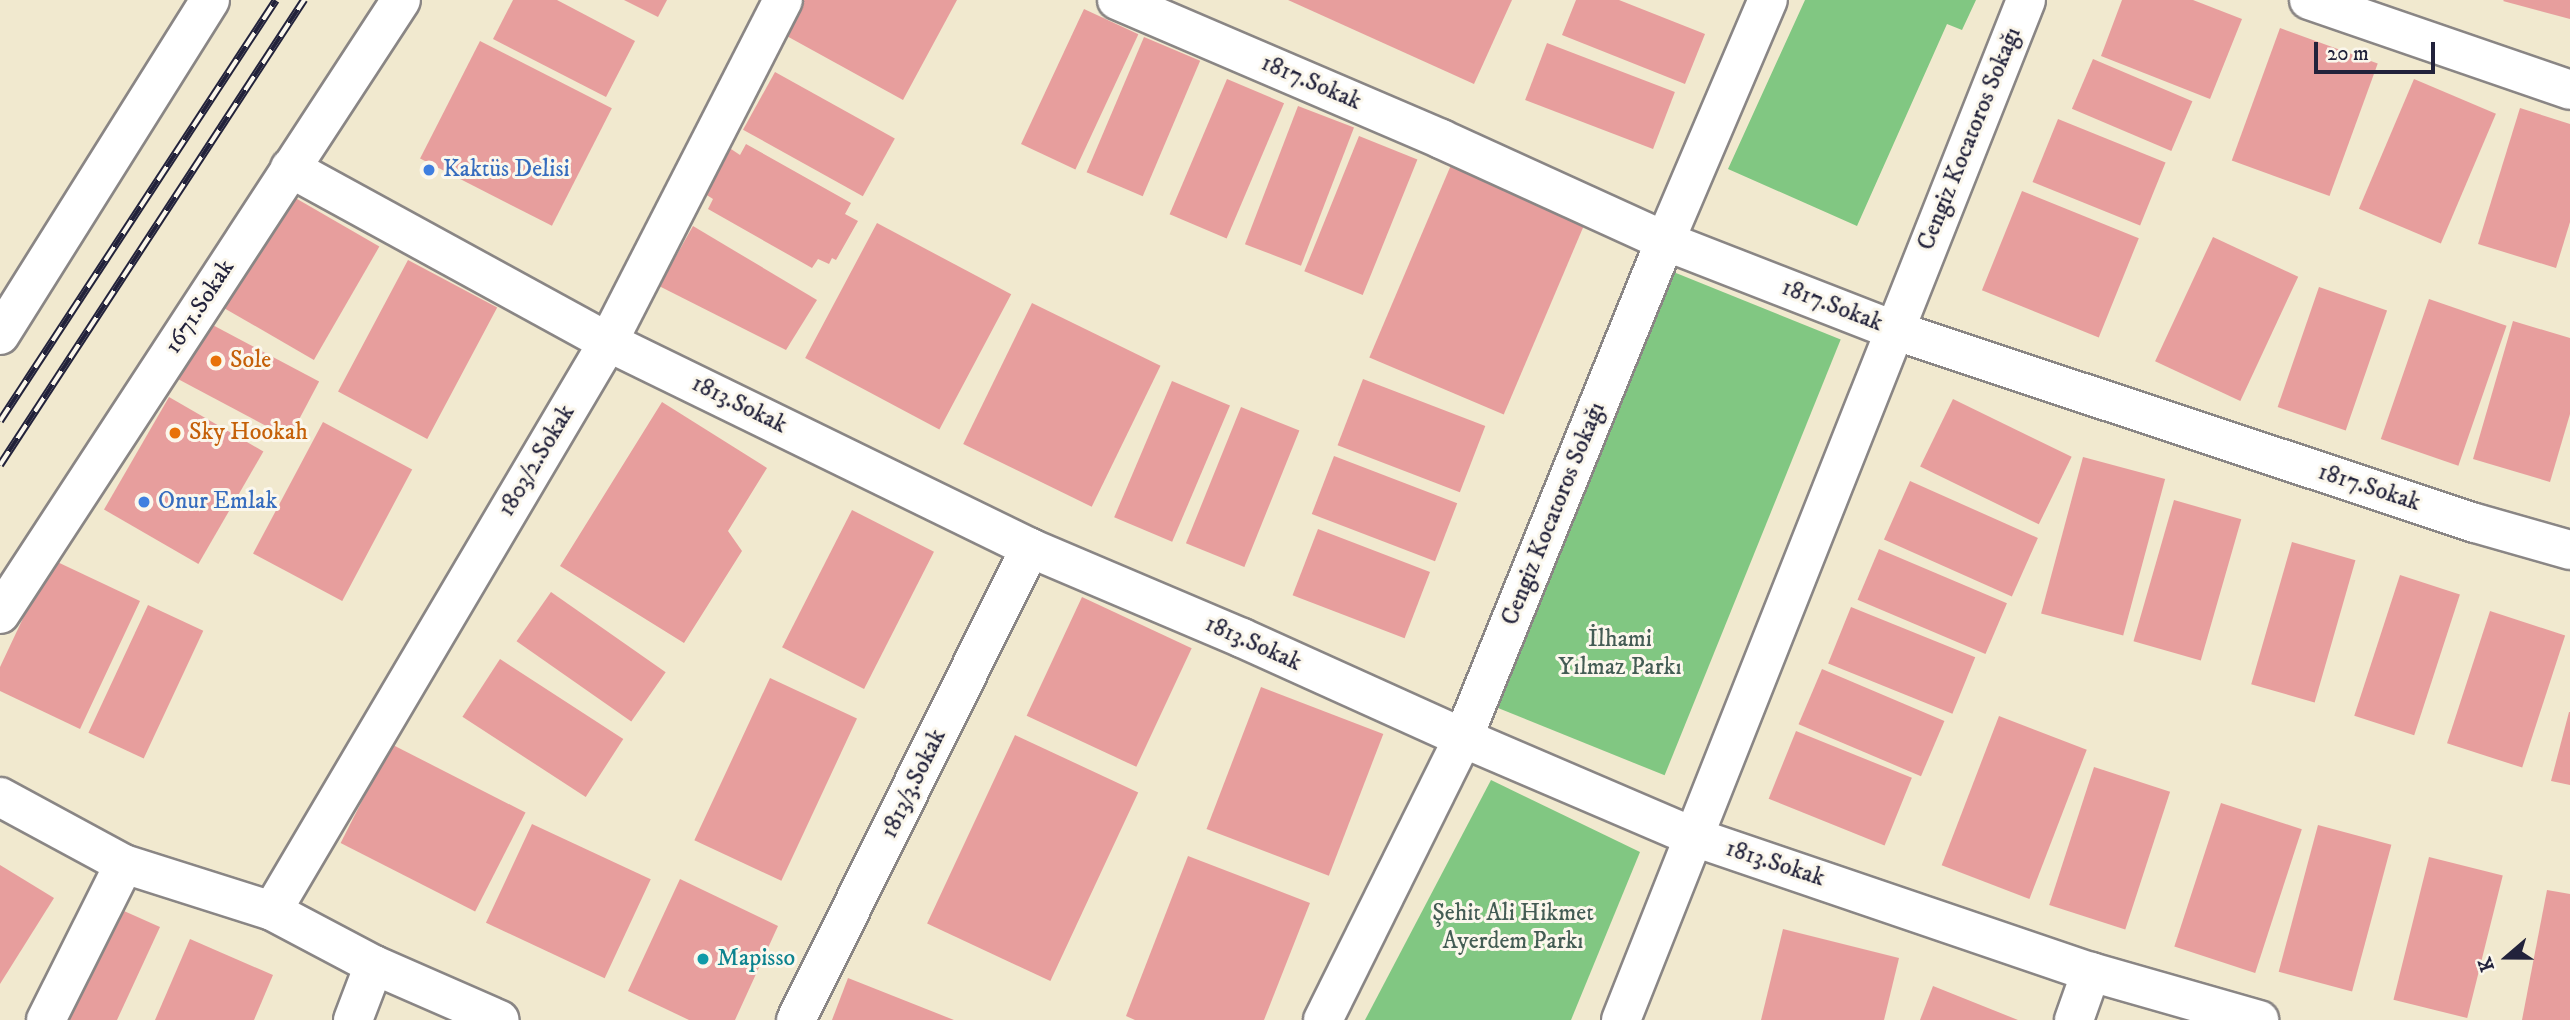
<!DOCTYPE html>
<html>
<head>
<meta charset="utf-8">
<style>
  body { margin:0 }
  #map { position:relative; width:2570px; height:1020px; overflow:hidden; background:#f1e9cf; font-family:"IM FELL DW Pica",serif }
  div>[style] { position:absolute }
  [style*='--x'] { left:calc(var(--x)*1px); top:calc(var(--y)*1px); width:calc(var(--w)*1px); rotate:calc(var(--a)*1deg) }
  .green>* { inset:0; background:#81c782; transform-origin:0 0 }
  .building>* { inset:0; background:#e79e9d; transform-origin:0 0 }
  .roads { filter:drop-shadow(2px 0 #8a8685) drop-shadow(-2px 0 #8a8685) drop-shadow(0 2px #8a8685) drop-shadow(0 -2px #8a8685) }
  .minor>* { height:38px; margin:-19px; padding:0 19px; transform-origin:19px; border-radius:19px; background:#fff }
  .rail>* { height:8px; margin-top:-4px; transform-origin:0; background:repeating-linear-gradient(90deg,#fbf7ec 0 16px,#22223b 0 32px); box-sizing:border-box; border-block:2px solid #22223b }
  .dots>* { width:19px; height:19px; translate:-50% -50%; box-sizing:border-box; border:4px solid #fbf7ec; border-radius:50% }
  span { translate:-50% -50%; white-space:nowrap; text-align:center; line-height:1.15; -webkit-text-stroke:6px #fbf7ec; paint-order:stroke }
  .street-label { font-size:24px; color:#22223b }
  .shop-label { font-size:24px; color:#366cbe }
  .left { translate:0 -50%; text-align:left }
  .food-label { font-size:24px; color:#c56008 }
  .park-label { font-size:24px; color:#435c54 }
  .culture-label { font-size:24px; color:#0d838f }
  .north { position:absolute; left:2472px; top:922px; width:70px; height:70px; -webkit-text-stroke:5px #fbf7ec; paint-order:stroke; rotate:250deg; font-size:19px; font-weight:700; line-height:28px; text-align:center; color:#22223b }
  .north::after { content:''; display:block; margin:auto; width:24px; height:32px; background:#22223b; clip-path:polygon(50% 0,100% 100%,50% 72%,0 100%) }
  .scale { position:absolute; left:2314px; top:42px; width:121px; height:32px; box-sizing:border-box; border:4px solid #22223b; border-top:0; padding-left:9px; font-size:21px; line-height:24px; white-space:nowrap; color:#22223b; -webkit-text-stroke:5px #fbf7ec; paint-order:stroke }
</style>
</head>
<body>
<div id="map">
  <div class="green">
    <div style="clip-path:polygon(1805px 0,1976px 0,1962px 30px,1947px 24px,1857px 226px,1728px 169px)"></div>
    <div style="left:1671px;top:271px;width:183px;height:470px;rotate:22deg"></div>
    <div style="clip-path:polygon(1491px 780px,1640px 852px,1571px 1020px,1365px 1020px)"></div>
  </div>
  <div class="building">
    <div style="clip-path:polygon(513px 0,557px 0,635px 41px,606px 97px,493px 39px)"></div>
    <div style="clip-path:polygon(624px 0,667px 0,658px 17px)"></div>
    <div style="clip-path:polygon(790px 0,957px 0,903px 100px,774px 29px)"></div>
    <div style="clip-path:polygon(1288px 0,1512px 0,1474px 84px)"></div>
    <div style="clip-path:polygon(1576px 0,1619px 0,1705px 34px,1685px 84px,1562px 35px)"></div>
    <div style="clip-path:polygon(2122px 0,2193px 0,2242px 19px,2210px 99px,2101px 56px)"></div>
    <div style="clip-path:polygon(2504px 0,2570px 0,2570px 19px,2503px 1px)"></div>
    <div style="left:1084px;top:9px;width:60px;height:149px;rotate:25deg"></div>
    <div style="left:2280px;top:28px;width:104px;height:141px;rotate:20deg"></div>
    <div style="left:1144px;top:37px;width:61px;height:147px;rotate:23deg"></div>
    <div style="left:480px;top:41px;width:148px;height:132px;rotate:27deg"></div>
    <div style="left:1547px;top:43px;width:137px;height:61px;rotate:21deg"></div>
    <div style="left:2093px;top:59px;width:108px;height:54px;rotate:23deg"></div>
    <div style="left:775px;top:72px;width:137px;height:66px;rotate:29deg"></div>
    <div style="left:1227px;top:79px;width:62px;height:147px;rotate:23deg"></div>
    <div style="left:2414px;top:79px;width:89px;height:141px;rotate:23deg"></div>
    <div style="left:1298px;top:106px;width:60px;height:148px;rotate:21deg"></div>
    <div style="clip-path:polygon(2520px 108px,2570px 124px,2570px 222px,2556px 268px,2478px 244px)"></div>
    <div style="left:2058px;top:119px;width:116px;height:68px;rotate:22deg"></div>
    <div style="left:1359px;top:136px;width:63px;height:146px;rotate:22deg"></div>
    <div style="clip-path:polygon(746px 144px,851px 203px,845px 214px,858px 221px,836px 260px,832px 258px,829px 264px,818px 259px,812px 268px,708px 209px,713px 199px,702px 192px,728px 147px,740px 155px)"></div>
    <div style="left:1451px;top:165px;width:146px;height:209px;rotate:23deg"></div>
    <div style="left:2022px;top:191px;width:126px;height:107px;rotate:22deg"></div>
    <div style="left:285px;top:192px;width:109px;height:131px;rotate:30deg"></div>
    <div style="left:877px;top:223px;width:152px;height:153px;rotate:28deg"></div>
    <div style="clip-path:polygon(693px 226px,817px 300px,786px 350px,659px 286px)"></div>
    <div style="left:2213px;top:237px;width:94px;height:137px;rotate:25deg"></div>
    <div style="left:408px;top:260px;width:101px;height:149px;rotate:28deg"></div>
    <div style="left:2319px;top:287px;width:72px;height:127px;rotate:19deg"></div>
    <div style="left:2429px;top:299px;width:82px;height:148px;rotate:19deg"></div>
    <div style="left:1032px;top:303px;width:143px;height:157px;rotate:26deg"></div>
    <div style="clip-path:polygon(2513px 321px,2570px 338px,2570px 414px,2550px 482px,2473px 459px)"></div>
    <div style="left:207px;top:322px;width:127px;height:64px;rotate:28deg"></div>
    <div style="left:1363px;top:379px;width:131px;height:71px;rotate:21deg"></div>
    <div style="left:1172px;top:381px;width:63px;height:148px;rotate:23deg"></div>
    <div style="left:169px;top:397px;width:109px;height:130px;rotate:30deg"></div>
    <div style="left:1953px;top:399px;width:132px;height:75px;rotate:26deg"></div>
    <div style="clip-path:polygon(662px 402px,767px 468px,728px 531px,742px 551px,684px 643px,560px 566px)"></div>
    <div style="left:1241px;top:407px;width:63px;height:147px;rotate:22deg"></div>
    <div style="left:323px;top:422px;width:101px;height:149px;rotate:28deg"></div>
    <div style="left:1334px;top:456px;width:132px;height:62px;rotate:21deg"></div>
    <div style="left:2083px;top:457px;width:85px;height:162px;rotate:15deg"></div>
    <div style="left:1910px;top:481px;width:140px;height:64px;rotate:24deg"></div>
    <div style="left:2174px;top:500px;width:70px;height:147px;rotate:16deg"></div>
    <div style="left:852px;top:510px;width:92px;height:154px;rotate:27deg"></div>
    <div style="left:1318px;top:529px;width:120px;height:71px;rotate:21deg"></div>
    <div style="left:2292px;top:542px;width:66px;height:148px;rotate:16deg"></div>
    <div style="left:1879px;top:549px;width:139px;height:55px;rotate:23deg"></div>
    <div style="clip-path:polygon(51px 559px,140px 601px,80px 729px,0 691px,0 667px)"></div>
    <div style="left:2400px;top:575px;width:63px;height:148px;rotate:18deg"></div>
    <div style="left:551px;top:592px;width:140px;height:60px;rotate:35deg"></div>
    <div style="left:1082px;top:597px;width:121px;height:131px;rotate:25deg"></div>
    <div style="left:148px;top:605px;width:61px;height:141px;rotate:25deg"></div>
    <div style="left:1851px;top:607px;width:134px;height:61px;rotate:22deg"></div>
    <div style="left:2490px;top:611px;width:79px;height:139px;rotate:18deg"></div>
    <div style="left:500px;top:659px;width:147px;height:69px;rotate:33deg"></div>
    <div style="left:1822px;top:669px;width:133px;height:60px;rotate:23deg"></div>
    <div style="left:770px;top:678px;width:96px;height:179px;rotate:25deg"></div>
    <div style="left:1261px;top:687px;width:131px;height:152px;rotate:21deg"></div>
    <div style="clip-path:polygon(2569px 712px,2570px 712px,2570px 785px,2551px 781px)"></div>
    <div style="left:1999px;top:716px;width:94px;height:160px;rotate:21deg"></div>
    <div style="left:1796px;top:731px;width:125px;height:73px;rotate:22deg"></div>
    <div style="left:1015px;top:735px;width:136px;height:208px;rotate:25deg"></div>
    <div style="left:391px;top:744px;width:151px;height:111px;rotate:27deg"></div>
    <div style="left:2094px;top:767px;width:80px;height:145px;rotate:18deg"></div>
    <div style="left:2221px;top:803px;width:85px;height:151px;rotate:18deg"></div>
    <div style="left:532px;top:824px;width:131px;height:109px;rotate:25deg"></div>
    <div style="left:2318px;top:825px;width:76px;height:152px;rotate:15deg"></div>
    <div style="clip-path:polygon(1188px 856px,1310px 903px,1264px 1020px,1135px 1020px,1126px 1016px)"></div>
    <div style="left:2429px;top:857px;width:76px;height:147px;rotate:14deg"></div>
    <div style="clip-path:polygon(0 865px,54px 898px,0 984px)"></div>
    <div style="clip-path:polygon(680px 879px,778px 926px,735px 1020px,689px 1020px,628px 991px)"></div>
    <div style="clip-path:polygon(2547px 890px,2570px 894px,2570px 1020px,2522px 1020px)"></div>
    <div style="clip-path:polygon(115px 907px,160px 927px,117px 1020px,62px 1020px)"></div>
    <div style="clip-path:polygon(1783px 929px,1899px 958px,1884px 1020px,1761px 1020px)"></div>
    <div style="clip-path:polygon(190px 939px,273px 975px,254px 1020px,155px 1020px)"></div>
    <div style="clip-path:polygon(848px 978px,954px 1020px,832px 1020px)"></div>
    <div style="clip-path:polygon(1933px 986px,2018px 1020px,1920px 1020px)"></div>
  </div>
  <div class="roads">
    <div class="minor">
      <div style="--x:1117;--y:0;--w:353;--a:23.2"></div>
      <div style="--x:1441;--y:139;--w:246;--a:24.5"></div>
      <div style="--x:1665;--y:241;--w:245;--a:21.3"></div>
      <div style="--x:1893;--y:330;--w:613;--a:18.35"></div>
      <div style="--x:2475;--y:523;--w:99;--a:15.9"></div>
      <div style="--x:2309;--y:0;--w:276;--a:19"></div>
      <div style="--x:290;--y:168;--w:362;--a:28.7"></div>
      <div style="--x:608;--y:342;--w:470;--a:26"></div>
      <div style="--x:1030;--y:548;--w:230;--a:23"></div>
      <div style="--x:1242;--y:638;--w:243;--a:24.3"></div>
      <div style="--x:1463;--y:738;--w:251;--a:23.2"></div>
      <div style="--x:1694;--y:837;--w:419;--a:18.8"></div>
      <div style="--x:2091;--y:972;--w:175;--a:15.9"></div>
      <div style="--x:0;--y:335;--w:395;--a:-57.9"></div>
      <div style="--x:0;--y:614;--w:733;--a:-56.85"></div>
      <div style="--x:0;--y:797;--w:141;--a:28.4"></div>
      <div style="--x:124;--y:864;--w:155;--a:17.6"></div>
      <div style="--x:272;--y:911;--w:115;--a:27.9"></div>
      <div style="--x:374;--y:965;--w:137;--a:23.6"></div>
      <div style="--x:272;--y:911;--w:661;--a:-59.44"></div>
      <div style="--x:608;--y:342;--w:384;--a:-62.9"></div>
      <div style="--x:46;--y:1020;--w:174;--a:-63.4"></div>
      <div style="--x:353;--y:1020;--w:59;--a:-69.1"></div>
      <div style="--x:796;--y:1020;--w:527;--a:-63.63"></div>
      <div style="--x:1323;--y:1020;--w:315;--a:-63.6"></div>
      <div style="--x:1463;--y:738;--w:536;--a:-67.88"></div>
      <div style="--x:1665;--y:241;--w:262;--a:-66.9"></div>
      <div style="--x:1621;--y:1020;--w:1097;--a:-68.34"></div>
      <div style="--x:2074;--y:1020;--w:51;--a:-70.5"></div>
    </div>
  </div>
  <div class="rail">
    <div style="--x:0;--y:421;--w:503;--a:-56.75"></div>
    <div style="--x:0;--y:465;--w:556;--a:-56.82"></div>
  </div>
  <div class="dots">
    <div style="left:429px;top:170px;background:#3f7fe0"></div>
    <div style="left:216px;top:361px;background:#e8710a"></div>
    <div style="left:175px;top:433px;background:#e8710a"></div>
    <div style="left:144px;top:502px;background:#3f7fe0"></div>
    <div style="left:703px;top:959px;background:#0f9aa8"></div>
  </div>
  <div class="street-label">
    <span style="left:1311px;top:83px;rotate:23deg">1817.Sokak</span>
    <span style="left:1970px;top:139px;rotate:-68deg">Cengiz Kocatoros Sokağı</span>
    <span style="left:1832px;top:306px;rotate:21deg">1817.Sokak</span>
    <span style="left:200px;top:307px;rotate:-57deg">1671.Sokak</span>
    <span style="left:739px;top:405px;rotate:26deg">1813.Sokak</span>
    <span style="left:537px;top:461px;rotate:-59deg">1803/2.Sokak</span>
    <span style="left:2369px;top:488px;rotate:18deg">1817.Sokak</span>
    <span style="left:1554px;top:514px;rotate:-68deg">Cengiz Kocatoros Sokağı</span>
    <span style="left:1253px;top:644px;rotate:24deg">1813.Sokak</span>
    <span style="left:914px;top:784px;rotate:-64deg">1813/3.Sokak</span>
    <span style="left:1775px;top:864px;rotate:18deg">1813.Sokak</span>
  </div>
  <div class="shop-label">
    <span class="left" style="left:443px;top:170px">Kaktüs Delisi</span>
    <span class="left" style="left:158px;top:502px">Onur Emlak</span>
  </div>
  <div class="food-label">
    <span class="left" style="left:230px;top:361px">Sole</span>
    <span class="left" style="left:189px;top:433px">Sky Hookah</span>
  </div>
  <div class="park-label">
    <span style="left:1620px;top:654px">İlhami<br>Yılmaz Parkı</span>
    <span style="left:1513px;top:928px">Şehit Ali Hikmet<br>Ayerdem Parkı</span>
  </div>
  <div class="culture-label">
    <span class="left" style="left:717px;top:959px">Mapisso</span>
  </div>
  <div class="north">K</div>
  <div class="scale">20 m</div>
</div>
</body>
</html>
